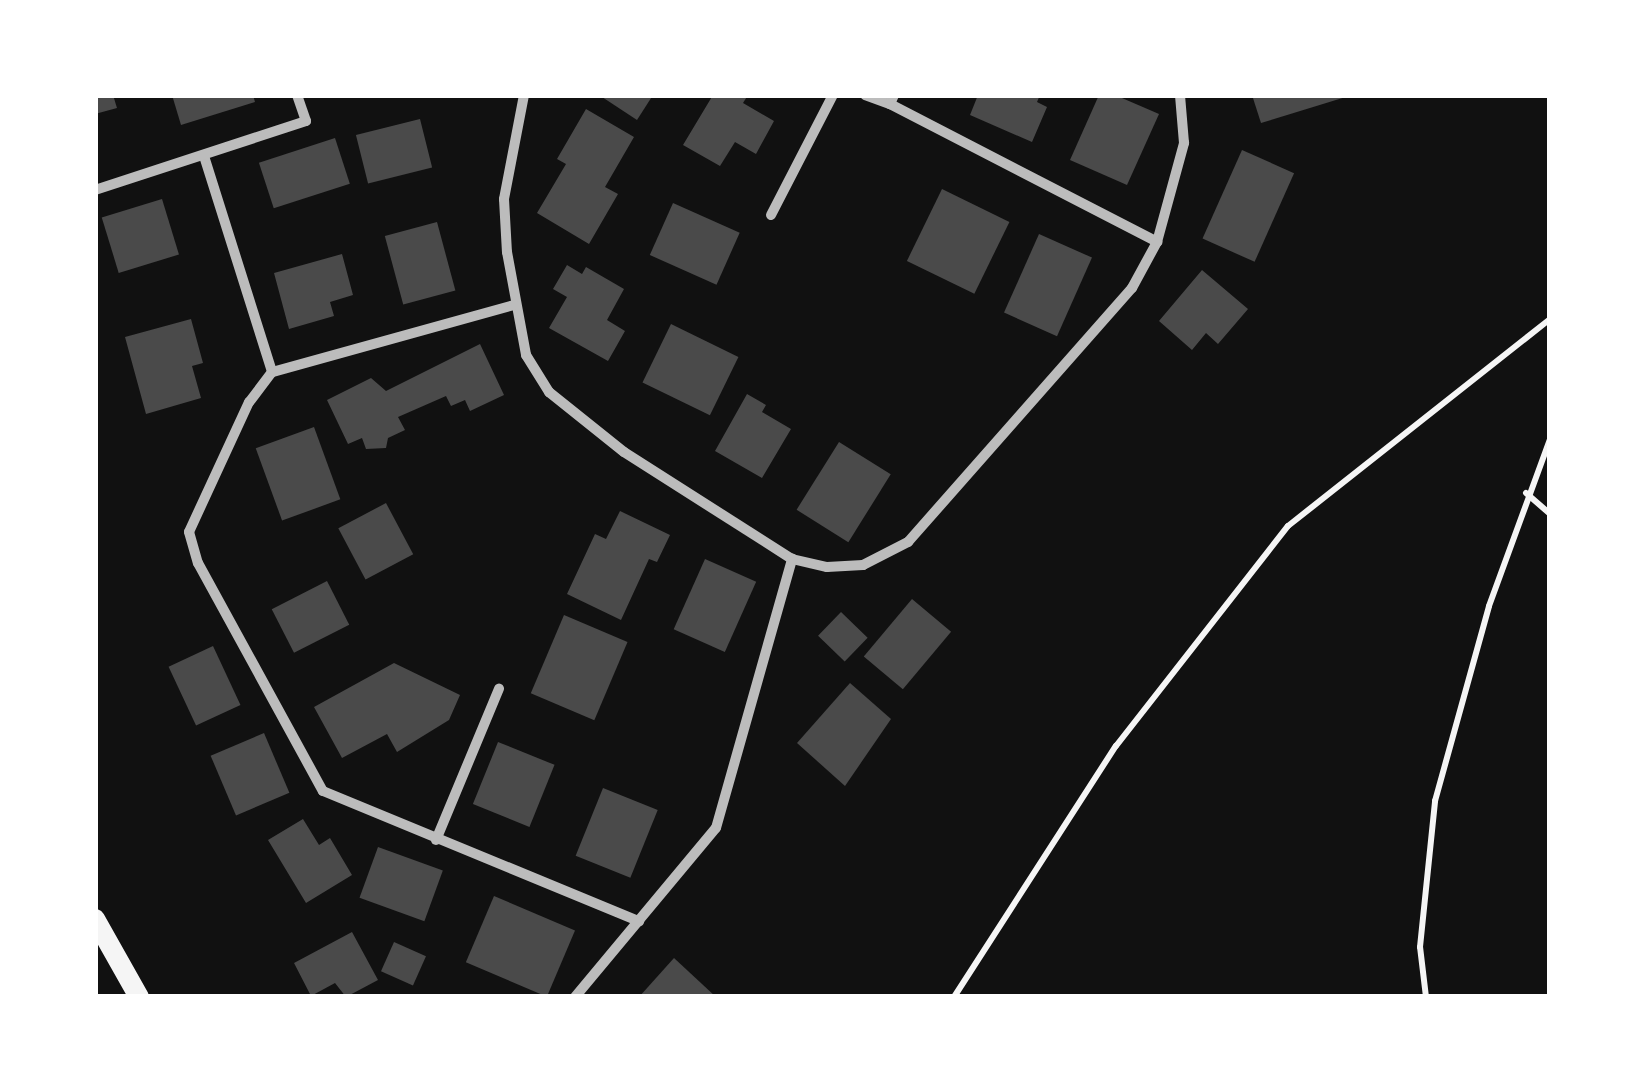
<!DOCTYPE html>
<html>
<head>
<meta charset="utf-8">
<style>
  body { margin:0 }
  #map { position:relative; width:1645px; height:1092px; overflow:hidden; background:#111; font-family:"Open Sans",sans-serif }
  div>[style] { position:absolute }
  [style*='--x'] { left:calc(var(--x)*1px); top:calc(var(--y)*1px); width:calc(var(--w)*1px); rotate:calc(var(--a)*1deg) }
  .building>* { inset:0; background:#4a4a4a; transform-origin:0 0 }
  .path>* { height:6px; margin:-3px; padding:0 3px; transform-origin:3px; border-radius:3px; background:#f5f5f5 }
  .minor>* { height:10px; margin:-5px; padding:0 5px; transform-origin:5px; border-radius:5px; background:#bcbcbc }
  .primary>* { height:20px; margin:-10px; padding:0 10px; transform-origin:10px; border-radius:10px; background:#f5f5f5 }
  span { translate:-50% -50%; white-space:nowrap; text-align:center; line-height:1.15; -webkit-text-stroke:10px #fff; paint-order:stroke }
  .frame { position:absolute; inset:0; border:98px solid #fff; pointer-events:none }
</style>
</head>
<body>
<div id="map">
  <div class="building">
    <div style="clip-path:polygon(95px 95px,113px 95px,117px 108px,95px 114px)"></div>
    <div style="clip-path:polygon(172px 95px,253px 95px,255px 102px,181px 125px)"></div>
    <div style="clip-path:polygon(599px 95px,653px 95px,637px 120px)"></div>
    <div style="clip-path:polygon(713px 95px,748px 95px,743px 103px,774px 121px,756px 154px,735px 142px,720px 166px,683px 145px)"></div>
    <div style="clip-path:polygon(978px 95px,1040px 95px,1037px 102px,1047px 107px,1032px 142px,970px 115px)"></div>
    <div style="clip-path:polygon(1099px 95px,1115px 95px,1159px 114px,1127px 185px,1070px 160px)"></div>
    <div style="clip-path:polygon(1252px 95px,1349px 95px,1349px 96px,1261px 123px)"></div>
    <div style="clip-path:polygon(586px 109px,634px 137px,605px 187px,618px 194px,589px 244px,537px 213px,566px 164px,557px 159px)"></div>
    <div style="left:420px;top:119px;width:50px;height:66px;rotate:76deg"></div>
    <div style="left:335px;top:138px;width:48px;height:80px;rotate:72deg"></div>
    <div style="left:1242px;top:150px;width:57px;height:97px;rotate:24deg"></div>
    <div style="left:942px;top:189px;width:75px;height:80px;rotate:26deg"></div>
    <div style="left:162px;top:199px;width:58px;height:63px;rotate:73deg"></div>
    <div style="left:673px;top:203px;width:73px;height:57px;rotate:24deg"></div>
    <div style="left:437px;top:222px;width:71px;height:54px;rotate:75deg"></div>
    <div style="left:1039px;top:234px;width:58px;height:86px;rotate:24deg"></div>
    <div style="clip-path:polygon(342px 254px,353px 295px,330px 302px,334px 316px,289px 329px,274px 273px)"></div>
    <div style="clip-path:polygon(567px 265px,582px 274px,586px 267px,624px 289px,607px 320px,625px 331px,608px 361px,549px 328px,567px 297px,553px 289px)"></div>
    <div style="clip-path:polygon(1202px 270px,1248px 309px,1218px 344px,1206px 333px,1192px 350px,1159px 321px)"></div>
    <div style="clip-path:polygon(191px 319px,203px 363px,192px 366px,201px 398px,146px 414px,125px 337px)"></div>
    <div style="left:671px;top:324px;width:75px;height:65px;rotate:26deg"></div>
    <div style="clip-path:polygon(480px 344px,504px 395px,470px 411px,465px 400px,451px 406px,446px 396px,398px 417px,405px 430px,388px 438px,386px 448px,366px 449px,362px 438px,348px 444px,327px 400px,371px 378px,386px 391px)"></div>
    <div style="clip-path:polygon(747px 394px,766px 405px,762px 412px,791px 429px,762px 478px,715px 451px)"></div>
    <div style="left:314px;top:427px;width:77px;height:62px;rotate:70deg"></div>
    <div style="left:839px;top:442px;width:61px;height:80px;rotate:32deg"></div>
    <div style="left:386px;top:503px;width:58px;height:54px;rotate:62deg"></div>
    <div style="clip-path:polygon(620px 511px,670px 535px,657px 562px,649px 559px,621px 620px,567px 594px,595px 534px,606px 539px)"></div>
    <div style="left:705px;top:559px;width:56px;height:77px;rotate:24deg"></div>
    <div style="left:327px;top:581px;width:49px;height:62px;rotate:63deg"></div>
    <div style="left:912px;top:599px;width:51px;height:75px;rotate:40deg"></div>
    <div style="left:841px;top:612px;width:37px;height:33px;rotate:44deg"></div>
    <div style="left:564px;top:615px;width:69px;height:85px;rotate:23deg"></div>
    <div style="left:213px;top:646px;width:65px;height:49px;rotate:65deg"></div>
    <div style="clip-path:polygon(394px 663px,460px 695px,449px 720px,397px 752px,387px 734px,342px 758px,314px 707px)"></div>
    <div style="clip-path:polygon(850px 683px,891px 719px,845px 786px,797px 743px)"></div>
    <div style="left:264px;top:733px;width:65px;height:58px;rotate:67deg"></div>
    <div style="left:498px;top:742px;width:61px;height:67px;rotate:22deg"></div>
    <div style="left:603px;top:788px;width:59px;height:73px;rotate:22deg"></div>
    <div style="clip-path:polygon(303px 819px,319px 845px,330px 838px,352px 875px,306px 903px,268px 840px)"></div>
    <div style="left:378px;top:847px;width:69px;height:54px;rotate:20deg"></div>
    <div style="left:494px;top:896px;width:88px;height:72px;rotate:23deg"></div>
    <div style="clip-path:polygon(352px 932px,378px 980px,346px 997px,335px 983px,311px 996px,294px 963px)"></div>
    <div style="left:394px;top:942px;width:35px;height:32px;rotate:24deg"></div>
    <div style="clip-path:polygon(674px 958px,716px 997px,639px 997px)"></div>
  </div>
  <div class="path">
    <div style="--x:1526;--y:493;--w:32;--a:41"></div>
    <div style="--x:954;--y:997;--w:299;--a:-57.2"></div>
    <div style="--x:1116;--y:746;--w:279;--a:-52"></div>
    <div style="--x:1288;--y:526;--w:334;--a:-38.3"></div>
    <div style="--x:1426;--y:997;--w:50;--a:-96.8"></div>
    <div style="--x:1420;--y:947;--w:147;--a:-84.1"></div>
    <div style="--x:1435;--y:801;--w:202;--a:-74.5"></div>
    <div style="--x:1489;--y:606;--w:178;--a:-69.9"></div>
  </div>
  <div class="minor">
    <div style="--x:524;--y:95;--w:106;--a:100.9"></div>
    <div style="--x:504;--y:199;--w:53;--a:86.8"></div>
    <div style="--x:507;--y:252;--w:105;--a:79.5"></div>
    <div style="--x:526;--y:355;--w:44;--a:58.1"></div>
    <div style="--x:549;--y:392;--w:96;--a:38.7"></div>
    <div style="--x:624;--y:452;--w:199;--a:32.5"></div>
    <div style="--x:792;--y:559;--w:36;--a:13"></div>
    <div style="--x:827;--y:567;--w:36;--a:-3"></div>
    <div style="--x:863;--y:565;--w:51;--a:-27.1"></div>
    <div style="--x:908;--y:542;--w:339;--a:-48.6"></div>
    <div style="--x:1132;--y:288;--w:52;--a:-61.5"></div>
    <div style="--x:1157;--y:242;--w:103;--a:-74.7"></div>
    <div style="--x:1184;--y:143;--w:48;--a:-94.8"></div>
    <div style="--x:865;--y:95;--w:27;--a:20"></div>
    <div style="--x:890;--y:104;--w:10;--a:-66"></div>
    <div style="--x:890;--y:104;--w:301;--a:27.3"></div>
    <div style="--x:204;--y:156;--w:226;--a:72.5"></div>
    <div style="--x:95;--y:190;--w:222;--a:-18.1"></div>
    <div style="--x:306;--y:121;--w:28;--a:-109"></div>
    <div style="--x:771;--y:215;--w:135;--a:-62.7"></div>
    <div style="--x:514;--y:305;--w:251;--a:164.5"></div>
    <div style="--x:272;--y:372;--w:38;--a:127"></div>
    <div style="--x:249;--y:402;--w:143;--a:114.8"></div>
    <div style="--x:189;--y:532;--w:32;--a:74"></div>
    <div style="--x:198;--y:563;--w:260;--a:61.3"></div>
    <div style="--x:323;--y:791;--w:342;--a:22.4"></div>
    <div style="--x:436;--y:840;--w:164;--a:-67.4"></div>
    <div style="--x:575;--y:997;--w:220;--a:-50.2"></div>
    <div style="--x:716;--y:828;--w:280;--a:-74.2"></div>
  </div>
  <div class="primary">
    <div style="--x:95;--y:919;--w:90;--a:60.6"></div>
  </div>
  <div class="frame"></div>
</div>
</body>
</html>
